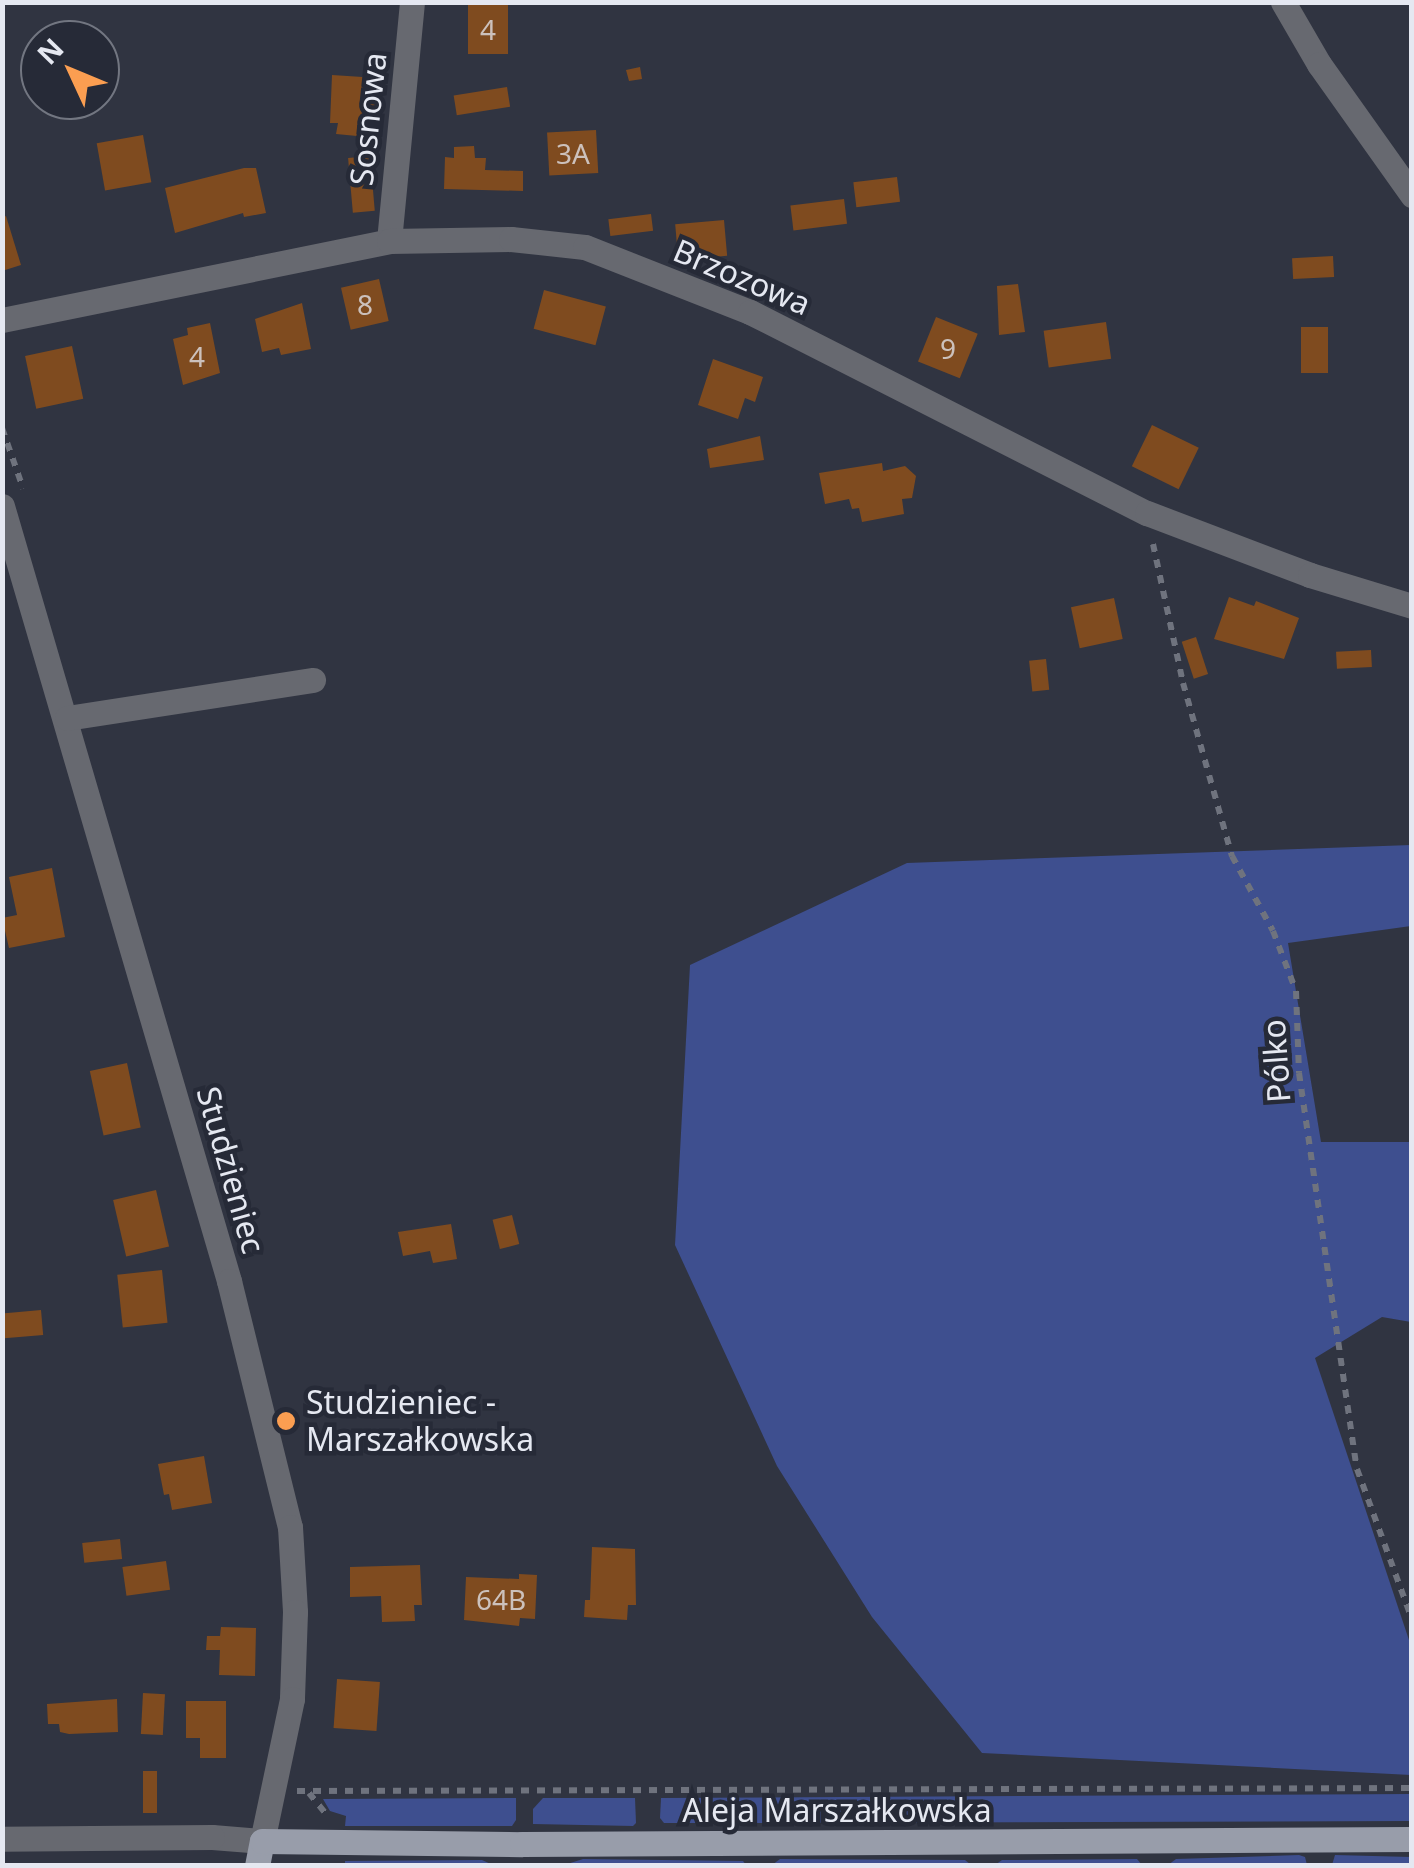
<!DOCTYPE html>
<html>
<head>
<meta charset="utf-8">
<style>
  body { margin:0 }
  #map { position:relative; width:1414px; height:1868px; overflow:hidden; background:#303441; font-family:"Noto Sans",sans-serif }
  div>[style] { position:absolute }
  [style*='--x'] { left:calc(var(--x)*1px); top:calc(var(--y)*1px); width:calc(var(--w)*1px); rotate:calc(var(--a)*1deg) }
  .green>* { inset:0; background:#3e4f8f }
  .building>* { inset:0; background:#7f4b1f; transform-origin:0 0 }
  .path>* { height:6px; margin-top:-3px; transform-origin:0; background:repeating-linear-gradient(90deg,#6f737e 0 8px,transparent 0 16px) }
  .minor>* { height:25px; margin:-12.5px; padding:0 12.5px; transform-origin:12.5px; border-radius:12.5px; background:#676970 }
  .major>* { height:25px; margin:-12.5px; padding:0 12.5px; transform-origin:12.5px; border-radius:12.5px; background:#989daa }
  .dots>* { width:28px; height:28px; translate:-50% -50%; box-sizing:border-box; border:5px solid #262a37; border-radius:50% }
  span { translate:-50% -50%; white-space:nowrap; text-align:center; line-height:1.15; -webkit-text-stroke:9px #262a37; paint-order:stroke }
  .number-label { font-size:28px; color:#ccc1bc }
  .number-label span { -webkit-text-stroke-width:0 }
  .street-label { font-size:32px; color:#e5e8f1 }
  .poi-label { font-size:32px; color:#e5e8f1 }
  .left { translate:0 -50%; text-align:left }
  .frame { position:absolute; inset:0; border:5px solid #e5e8f1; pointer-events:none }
  .north { position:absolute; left:20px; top:20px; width:100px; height:100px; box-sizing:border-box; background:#262a37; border:2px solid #727681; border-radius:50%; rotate:314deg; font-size:28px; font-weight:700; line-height:40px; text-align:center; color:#e5e8f1 }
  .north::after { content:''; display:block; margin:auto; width:35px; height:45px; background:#fb9e51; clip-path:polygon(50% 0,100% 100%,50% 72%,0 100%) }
</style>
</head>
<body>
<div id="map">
  <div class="green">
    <div style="clip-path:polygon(1411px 845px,1411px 926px,1288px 943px,1321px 1142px,1411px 1142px,1411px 1322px,1382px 1317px,1315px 1358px,1411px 1646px,1411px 1775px,982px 1753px,872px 1617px,777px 1466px,675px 1245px,690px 965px,907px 863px)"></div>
    <div style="clip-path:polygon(1412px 1794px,1411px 1821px,729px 1823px,664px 1823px,660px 1818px,661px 1798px)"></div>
    <div style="clip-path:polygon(516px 1798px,516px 1820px,512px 1826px,345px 1826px,346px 1816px,330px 1811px,323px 1799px)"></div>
    <div style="clip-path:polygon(543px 1798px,635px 1798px,636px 1823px,633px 1826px,533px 1824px,533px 1809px)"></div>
    <div style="clip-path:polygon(1299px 1855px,1305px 1857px,1307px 1865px,1168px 1865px,1176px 1859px)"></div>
    <div style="clip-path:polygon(1335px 1855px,1411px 1857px,1411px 1865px,1332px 1865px)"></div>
    <div style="clip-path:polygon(583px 1859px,743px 1861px,746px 1865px,564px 1865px)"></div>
    <div style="clip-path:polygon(780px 1859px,965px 1860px,970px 1864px,772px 1865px)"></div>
    <div style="clip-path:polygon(1137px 1859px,1142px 1865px,995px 1865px,1002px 1860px)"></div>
    <div style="clip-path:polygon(482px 1860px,493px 1865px,345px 1865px,345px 1861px)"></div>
  </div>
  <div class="building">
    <div style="left:468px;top:5px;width:40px;height:49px"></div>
    <div style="clip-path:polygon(640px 67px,642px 79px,629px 81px,626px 70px)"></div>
    <div style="clip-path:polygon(332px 75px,378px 78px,375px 126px,357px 125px,357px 136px,336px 134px,338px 123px,330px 123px)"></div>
    <div style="left:507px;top:87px;width:20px;height:54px;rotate:81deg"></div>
    <div style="left:596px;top:130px;width:43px;height:49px;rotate:87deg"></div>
    <div style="left:143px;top:135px;width:48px;height:47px;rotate:80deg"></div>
    <div style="clip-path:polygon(474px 146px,475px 158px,486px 158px,485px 170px,523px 171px,523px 191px,444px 189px,445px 157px,454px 158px,454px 147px)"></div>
    <div style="left:370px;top:156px;width:55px;height:22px;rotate:85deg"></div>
    <div style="clip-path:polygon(244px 168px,256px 168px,266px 213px,244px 217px,243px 213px,175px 233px,165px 188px)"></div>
    <div style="left:897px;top:177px;width:25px;height:44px;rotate:83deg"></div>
    <div style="left:844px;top:199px;width:25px;height:54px;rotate:83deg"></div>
    <div style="left:651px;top:214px;width:17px;height:43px;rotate:83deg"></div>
    <div style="clip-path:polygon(6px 216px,21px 265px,2px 271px,2px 218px)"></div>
    <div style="left:724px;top:220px;width:36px;height:49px;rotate:85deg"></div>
    <div style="left:1333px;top:256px;width:21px;height:41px;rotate:87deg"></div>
    <div style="left:379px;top:279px;width:43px;height:39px;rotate:77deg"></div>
    <div style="clip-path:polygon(1018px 284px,1025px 332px,999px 335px,997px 286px)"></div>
    <div style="left:544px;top:290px;width:64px;height:40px;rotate:15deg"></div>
    <div style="clip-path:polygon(302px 303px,311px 349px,281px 355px,279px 348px,262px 352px,255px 319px)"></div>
    <div style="left:936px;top:317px;width:45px;height:48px;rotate:22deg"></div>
    <div style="left:1106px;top:322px;width:37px;height:63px;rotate:82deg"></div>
    <div style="clip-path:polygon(210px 323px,220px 373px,183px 385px,173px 339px,188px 335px,187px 328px)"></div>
    <div style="left:1301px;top:327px;width:27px;height:46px"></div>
    <div style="left:72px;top:346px;width:54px;height:48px;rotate:78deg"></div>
    <div style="clip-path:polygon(713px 359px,763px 377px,755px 402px,745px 398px,738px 419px,698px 405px)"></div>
    <div style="left:1152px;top:425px;width:52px;height:46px;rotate:26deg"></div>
    <div style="clip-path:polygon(760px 436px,764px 460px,710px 468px,707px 449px)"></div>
    <div style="clip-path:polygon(882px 463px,883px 471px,905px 466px,916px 476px,912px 498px,902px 499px,904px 514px,862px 522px,859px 508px,852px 509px,849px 499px,825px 504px,819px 473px)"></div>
    <div style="clip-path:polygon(1229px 597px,1254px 606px,1256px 601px,1299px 618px,1284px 659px,1214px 639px)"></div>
    <div style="left:1114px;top:598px;width:42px;height:44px;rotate:78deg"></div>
    <div style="left:1196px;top:637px;width:39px;height:15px;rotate:72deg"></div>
    <div style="left:1371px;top:650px;width:17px;height:35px;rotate:87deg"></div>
    <div style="left:1046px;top:659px;width:31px;height:17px;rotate:84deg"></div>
    <div style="clip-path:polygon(52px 868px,65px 937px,9px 948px,2px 918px,17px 915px,9px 877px)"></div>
    <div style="left:127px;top:1063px;width:66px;height:38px;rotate:78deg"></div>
    <div style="left:156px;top:1190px;width:58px;height:44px;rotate:77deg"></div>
    <div style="left:512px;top:1215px;width:30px;height:20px;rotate:76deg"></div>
    <div style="clip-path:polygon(451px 1224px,457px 1259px,433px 1263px,430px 1251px,403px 1256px,398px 1232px)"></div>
    <div style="left:162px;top:1270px;width:53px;height:45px;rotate:84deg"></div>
    <div style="left:41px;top:1310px;width:25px;height:39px;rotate:85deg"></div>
    <div style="clip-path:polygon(204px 1456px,212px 1503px,172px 1510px,169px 1494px,164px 1495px,158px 1464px)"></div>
    <div style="left:120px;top:1539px;width:20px;height:38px;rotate:84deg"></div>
    <div style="clip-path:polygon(592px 1547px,635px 1549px,636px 1605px,628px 1605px,627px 1620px,584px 1617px,585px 1600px,590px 1600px)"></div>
    <div style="left:166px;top:1561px;width:29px;height:44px;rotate:82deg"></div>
    <div style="clip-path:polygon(420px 1565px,422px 1605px,414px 1605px,415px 1621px,382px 1622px,381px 1596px,350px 1597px,350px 1567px)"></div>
    <div style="clip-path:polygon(519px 1574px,537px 1575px,535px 1619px,520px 1618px,519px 1626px,464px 1620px,466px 1577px,519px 1579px)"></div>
    <div style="clip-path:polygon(221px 1627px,256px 1628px,255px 1676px,219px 1675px,220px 1650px,206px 1650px,207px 1636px,220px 1636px)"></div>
    <div style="left:337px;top:1679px;width:43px;height:49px;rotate:4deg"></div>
    <div style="left:143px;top:1693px;width:22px;height:41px;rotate:3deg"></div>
    <div style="clip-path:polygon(117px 1699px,118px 1732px,69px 1734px,60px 1732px,59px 1724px,48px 1724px,47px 1704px)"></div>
    <div style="clip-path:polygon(186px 1701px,226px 1701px,226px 1758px,200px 1758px,200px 1738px,186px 1738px)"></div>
    <div style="left:143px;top:1771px;width:14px;height:42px"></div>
  </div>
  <div class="path">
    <div style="--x:2;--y:428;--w:64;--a:70.7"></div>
    <div style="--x:1153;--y:544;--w:142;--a:77.8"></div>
    <div style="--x:1183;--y:683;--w:180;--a:74.2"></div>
    <div style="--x:1232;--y:856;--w:85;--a:61.3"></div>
    <div style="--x:1273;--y:931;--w:64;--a:69"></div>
    <div style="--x:1296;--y:991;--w:82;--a:87.9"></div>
    <div style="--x:1299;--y:1073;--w:400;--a:81.7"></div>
    <div style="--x:1357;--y:1469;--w:160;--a:69.9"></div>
    <div style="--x:297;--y:1791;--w:1115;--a:-0.15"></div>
    <div style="--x:309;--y:1793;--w:27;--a:51"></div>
  </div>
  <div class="minor">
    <div style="--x:1283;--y:2;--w:72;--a:59.9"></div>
    <div style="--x:1319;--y:64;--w:161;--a:54.6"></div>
    <div style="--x:389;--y:241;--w:240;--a:-84.5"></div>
    <div style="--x:2;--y:320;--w:395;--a:-11.5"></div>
    <div style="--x:389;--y:241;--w:122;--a:-0.9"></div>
    <div style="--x:511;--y:239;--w:74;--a:6.2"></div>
    <div style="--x:585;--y:247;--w:177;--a:21.5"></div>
    <div style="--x:750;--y:312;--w:445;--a:26.9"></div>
    <div style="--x:1147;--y:513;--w:174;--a:20.8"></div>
    <div style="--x:1310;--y:575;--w:107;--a:16.9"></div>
    <div style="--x:2;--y:506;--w:808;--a:73.67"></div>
    <div style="--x:229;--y:1281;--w:253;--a:76.1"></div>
    <div style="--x:290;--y:1527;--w:85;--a:86.6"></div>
    <div style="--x:295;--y:1612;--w:87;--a:92"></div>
    <div style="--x:292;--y:1699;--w:145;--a:101.9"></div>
    <div style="--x:262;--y:1841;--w:50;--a:-175.4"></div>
    <div style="--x:212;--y:1837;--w:210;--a:179.5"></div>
    <div style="--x:67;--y:718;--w:249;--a:-8.8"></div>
  </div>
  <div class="major">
    <div style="--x:257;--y:1866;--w:25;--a:-79"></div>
    <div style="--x:262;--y:1841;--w:260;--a:0.7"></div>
    <div style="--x:522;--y:1844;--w:890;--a:-0.32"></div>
  </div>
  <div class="dots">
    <div style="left:286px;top:1421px;background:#fb9e51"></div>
  </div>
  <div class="number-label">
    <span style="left:488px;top:29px">4</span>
    <span style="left:573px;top:153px">3A</span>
    <span style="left:365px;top:304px">8</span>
    <span style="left:948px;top:348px">9</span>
    <span style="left:197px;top:356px">4</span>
    <span style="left:501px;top:1599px">64B</span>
  </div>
  <div class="street-label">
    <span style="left:368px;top:119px;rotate:-84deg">Sosnowa</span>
    <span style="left:742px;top:277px;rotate:23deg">Brzozowa</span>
    <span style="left:1276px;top:1061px;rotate:-94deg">Pólko</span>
    <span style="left:231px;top:1170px;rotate:74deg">Studzieniec</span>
    <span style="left:837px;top:1810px">Aleja Marszałkowska</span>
  </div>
  <div class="poi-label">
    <span class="left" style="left:306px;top:1421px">Studzieniec -<br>Marszałkowska</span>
  </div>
  <div class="frame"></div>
  <div class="north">N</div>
</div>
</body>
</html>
